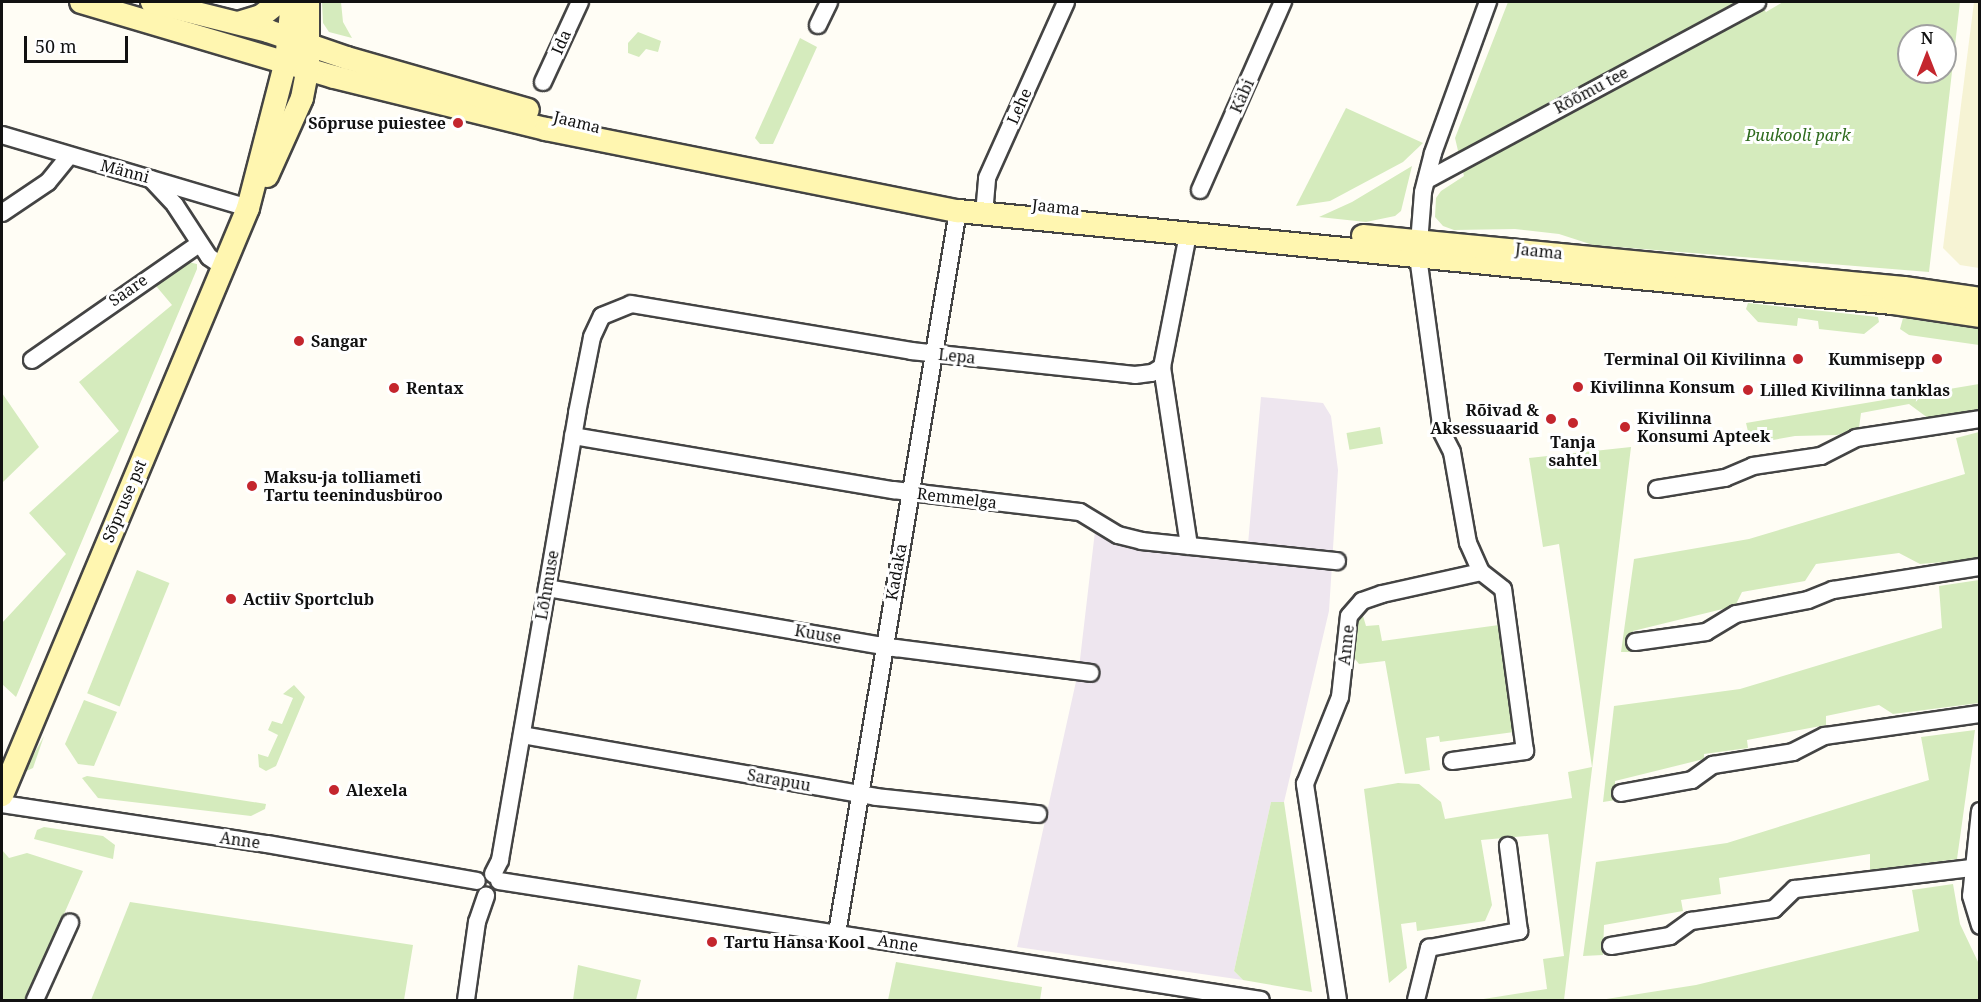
<!DOCTYPE html>
<html>
<head>
<meta charset="utf-8">
<style>
  body { margin:0 }
  #map { position:relative; width:1981px; height:1002px; overflow:hidden; background:#fffdf5; font-family:"Noto Serif",serif }
  div>[style] { position:absolute }
  [style*='--x'] { left:calc(var(--x)*1px); top:calc(var(--y)*1px); width:calc(var(--w)*1px); rotate:calc(var(--a)*1deg) }
  .industrial>* { inset:0; background:#eee6ef }
  .farmland>* { inset:0; background:#f6f3d4 }
  .green>* { inset:0; background:#d5ebbd; transform-origin:0 0 }
  .roads { filter:drop-shadow(2px 0 #444) drop-shadow(-2px 0 #444) drop-shadow(0 2px #444) drop-shadow(0 -2px #444) }
  .street>* { height:16px; margin:-8px; padding:0 8px; transform-origin:8px; border-radius:8px; background:#fff }
  .secondary>* { height:22px; margin:-11px; padding:0 11px; transform-origin:11px; border-radius:11px; background:#fff6b0 }
  .dots>* { width:16px; height:16px; translate:-50% -50%; box-sizing:border-box; border:3px solid #fff; border-radius:50% }
  span { translate:-50% -50%; white-space:nowrap; text-align:center; line-height:1.15; -webkit-text-stroke:6px #fff; paint-order:stroke }
  .street-label { font-size:16px; color:#111 }
  .poi-label { font-size:16px; color:#111; font-weight:700 }
  .right { translate:-100% -50%; text-align:right }
  .left { translate:0 -50%; text-align:left }
  .park-label { font-size:16px; color:#2f6b1f; font-style:italic }
  .frame { position:absolute; inset:0; border:3px solid #111; pointer-events:none }
  .north { position:absolute; left:1897px; top:24px; width:60px; height:60px; box-sizing:border-box; background:#fff; border:2px solid #a0a0a0; border-radius:50%; rotate:0deg; font-size:16px; font-weight:700; line-height:24px; text-align:center; color:#111 }
  .north::after { content:''; display:block; margin:auto; width:21px; height:27px; background:#c4262e; clip-path:polygon(50% 0,100% 100%,50% 72%,0 100%) }
  .scale { position:absolute; left:24px; top:36px; width:104px; height:27px; box-sizing:border-box; border:3px solid #111; border-top:0; padding-left:8px; font-size:18px; line-height:21px; white-space:nowrap; color:#111; -webkit-text-stroke:4px #fff; paint-order:stroke }
</style>
</head>
<body>
<div id="map">
  <div class="industrial">
    <div style="clip-path:polygon(1261px 397px,1323px 403px,1331px 416px,1338px 470px,1329px 611px,1284px 802px,1271px 802px,1234px 971px,1243px 980px,1017px 947px,1079px 668px,1097px 514px,1125px 531px,1248px 544px)"></div>
  </div>
  <div class="farmland">
    <div style="clip-path:polygon(1974px 2px,1980px 2px,1979px 268px,1960px 265px,1943px 248px)"></div>
  </div>
  <div class="green">
    <div style="clip-path:polygon(322px 2px,341px 2px,343px 22px,352px 38px,329px 32px,323px 23px)"></div>
    <div style="clip-path:polygon(evenodd,1508px 2px,1757px 2px,1766px 12px,1783px 2px,1960px 2px,1929px 272px,1593px 245px,1559px 234px,1515px 229px,1454px 230px,1443px 226px,1435px 217px,1436px 198px,1441px 191px,1464px 176px,1455px 138px,1508px 2px,1909px 36px,1945px 36px,1945px 72px,1909px 72px,1909px 36px)"></div>
    <div style="clip-path:polygon(638px 32px,661px 41px,658px 52px,646px 49px,639px 57px,628px 53px,628px 43px)"></div>
    <div style="clip-path:polygon(800px 38px,817px 47px,773px 144px,760px 144px,755px 138px)"></div>
    <div style="clip-path:polygon(1346px 108px,1423px 143px,1403px 162px,1330px 201px,1296px 206px)"></div>
    <div style="clip-path:polygon(1412px 166px,1401px 211px,1395px 216px,1366px 222px,1319px 217px,1352px 202px)"></div>
    <div style="clip-path:polygon(183px 261px,197px 264px,197px 269px,16px 697px,2px 684px,2px 623px,66px 554px,29px 513px,119px 431px,79px 382px,172px 305px,151px 280px)"></div>
    <div style="clip-path:polygon(1748px 303px,1878px 317px,1879px 322px,1864px 334px,1819px 329px,1818px 321px,1798px 318px,1797px 326px,1758px 322px,1746px 309px)"></div>
    <div style="clip-path:polygon(1903px 318px,1979px 329px,1979px 345px,1909px 335px,1900px 329px)"></div>
    <div style="clip-path:polygon(1979px 384px,1979px 413px,1932px 421px,1909px 404px,1861px 413px,1859px 428px,1837px 435px,1795px 436px,1751px 444px,1746px 423px)"></div>
    <div style="clip-path:polygon(2px 393px,39px 447px,2px 483px)"></div>
    <div style="left:1380px;top:427px;width:17px;height:34px;rotate:80deg"></div>
    <div style="clip-path:polygon(1979px 432px,1979px 559px,1920px 564px,1899px 553px,1816px 564px,1805px 581px,1742px 592px,1735px 606px,1633px 631px,1632px 652px,1621px 652px,1634px 559px,1749px 539px,1965px 474px,1956px 438px)"></div>
    <div style="clip-path:polygon(1631px 447px,1564px 1000px,1477px 1000px,1547px 989px,1543px 959px,1564px 956px,1548px 834px,1481px 840px,1492px 905px,1485px 921px,1417px 931px,1416px 922px,1401px 924px,1407px 968px,1389px 983px,1364px 789px,1398px 783px,1419px 784px,1441px 802px,1445px 819px,1572px 798px,1568px 772px,1592px 767px,1559px 544px,1543px 547px,1529px 458px)"></div>
    <div style="left:137px;top:570px;width:35px;height:133px;rotate:22deg"></div>
    <div style="clip-path:polygon(1979px 580px,1979px 703px,1893px 714px,1879px 705px,1826px 716px,1826px 725px,1747px 740px,1748px 748px,1704px 754px,1704px 759px,1615px 781px,1616px 800px,1603px 802px,1614px 706px,1740px 689px,1942px 628px,1939px 586px)"></div>
    <div style="clip-path:polygon(1363px 616px,1366px 626px,1379px 625px,1382px 641px,1499px 625px,1514px 732px,1440px 742px,1439px 736px,1426px 738px,1430px 770px,1405px 774px,1385px 661px,1359px 664px,1351px 654px,1357px 620px)"></div>
    <div style="clip-path:polygon(294px 685px,305px 697px,276px 766px,266px 771px,259px 767px,258px 754px,268px 757px,278px 735px,268px 730px,272px 721px,282px 724px,293px 698px,283px 694px)"></div>
    <div style="clip-path:polygon(84px 700px,117px 712px,94px 766px,78px 764px,65px 744px)"></div>
    <div style="clip-path:polygon(1975px 730px,1957px 859px,1870px 870px,1870px 854px,1719px 878px,1721px 894px,1681px 900px,1683px 911px,1604px 925px,1603px 955px,1583px 956px,1596px 862px,1727px 843px,1929px 780px,1921px 737px)"></div>
    <div style="clip-path:polygon(44px 736px,33px 768px,24px 772px)"></div>
    <div style="clip-path:polygon(87px 776px,266px 804px,265px 809px,251px 816px,98px 798px,82px 778px)"></div>
    <div style="clip-path:polygon(1271px 802px,1284px 802px,1312px 992px,1243px 980px,1234px 971px)"></div>
    <div style="clip-path:polygon(44px 827px,103px 836px,115px 845px,113px 859px,34px 839px,37px 830px)"></div>
    <div style="clip-path:polygon(2px 850px,9px 858px,27px 853px,83px 871px,26px 1000px,2px 1000px)"></div>
    <div style="clip-path:polygon(1953px 884px,1960px 924px,1979px 964px,1979px 1000px,1600px 1000px,1696px 985px,1919px 931px,1912px 890px)"></div>
    <div style="clip-path:polygon(130px 902px,413px 945px,404px 1000px,91px 1000px)"></div>
    <div style="clip-path:polygon(896px 962px,1042px 987px,1040px 1000px,888px 1000px)"></div>
    <div style="clip-path:polygon(578px 965px,641px 980px,636px 1000px,573px 1000px)"></div>
  </div>
  <div class="roads">
    <div class="street">
      <div style="--x:818;--y:25;--w:25;--a:-64"></div>
      <div style="--x:543;--y:82;--w:88;--a:-65.2"></div>
      <div style="--x:2;--y:135;--w:257;--a:16.5"></div>
      <div style="--x:151;--y:179;--w:35;--a:47"></div>
      <div style="--x:175;--y:205;--w:62;--a:56.8"></div>
      <div style="--x:209;--y:257;--w:18;--a:34"></div>
      <div style="--x:1427;--y:180;--w:375;--a:-28.3"></div>
      <div style="--x:1200;--y:190;--w:206;--a:-66.2"></div>
      <div style="--x:2;--y:213;--w:55;--a:-34"></div>
      <div style="--x:48;--y:182;--w:33;--a:-51"></div>
      <div style="--x:984;--y:214;--w:36;--a:-85"></div>
      <div style="--x:987;--y:178;--w:193;--a:-65.8"></div>
      <div style="--x:32;--y:360;--w:203;--a:-34.8"></div>
      <div style="--x:1162;--y:367;--w:181;--a:81.4"></div>
      <div style="--x:573;--y:436;--w:325;--a:9.6"></div>
      <div style="--x:893;--y:490;--w:188;--a:6.7"></div>
      <div style="--x:1080;--y:512;--w:44;--a:31.2"></div>
      <div style="--x:1118;--y:535;--w:25;--a:14"></div>
      <div style="--x:1142;--y:541;--w:196;--a:5.9"></div>
      <div style="--x:1657;--y:489;--w:69;--a:-9.2"></div>
      <div style="--x:1725;--y:478;--w:30;--a:-23"></div>
      <div style="--x:1753;--y:466;--w:69;--a:-8.4"></div>
      <div style="--x:1821;--y:456;--w:39;--a:-27"></div>
      <div style="--x:1856;--y:438;--w:125;--a:-8.7"></div>
      <div style="--x:547;--y:588;--w:354;--a:9.8"></div>
      <div style="--x:896;--y:648;--w:196;--a:7.3"></div>
      <div style="--x:1635;--y:642;--w:72;--a:-8"></div>
      <div style="--x:1706;--y:632;--w:35;--a:-31"></div>
      <div style="--x:1736;--y:614;--w:73;--a:-11"></div>
      <div style="--x:1808;--y:600;--w:27;--a:-22"></div>
      <div style="--x:1833;--y:590;--w:149;--a:-8.9"></div>
      <div style="--x:522;--y:735;--w:359;--a:9.9"></div>
      <div style="--x:876;--y:797;--w:163;--a:6"></div>
      <div style="--x:1452;--y:761;--w:74;--a:-7.8"></div>
      <div style="--x:1525;--y:751;--w:163;--a:-97.7"></div>
      <div style="--x:1503;--y:589;--w:28;--a:-142"></div>
      <div style="--x:1481;--y:572;--w:32;--a:-114"></div>
      <div style="--x:1468;--y:543;--w:92;--a:-100"></div>
      <div style="--x:1452;--y:452;--w:22;--a:-117"></div>
      <div style="--x:1442;--y:432;--w:178;--a:-97.8"></div>
      <div style="--x:1418;--y:256;--w:64;--a:-85.5"></div>
      <div style="--x:1423;--y:192;--w:40;--a:-75.6"></div>
      <div style="--x:1433;--y:153;--w:161;--a:-70"></div>
      <div style="--x:1621;--y:793;--w:72;--a:-10.4"></div>
      <div style="--x:1692;--y:780;--w:26;--a:-36"></div>
      <div style="--x:1713;--y:765;--w:81;--a:-9.2"></div>
      <div style="--x:1793;--y:752;--w:36;--a:-27"></div>
      <div style="--x:1825;--y:736;--w:157;--a:-8.1"></div>
      <div style="--x:2;--y:804;--w:268;--a:8.6"></div>
      <div style="--x:267;--y:844;--w:213;--a:10"></div>
      <div style="--x:1980;--y:811;--w:85;--a:96"></div>
      <div style="--x:1971;--y:896;--w:31;--a:73"></div>
      <div style="--x:493;--y:874;--w:16;--a:-63"></div>
      <div style="--x:500;--y:860;--w:454;--a:-80.2"></div>
      <div style="--x:577;--y:413;--w:77;--a:-78.8"></div>
      <div style="--x:592;--y:337;--w:23;--a:-65"></div>
      <div style="--x:602;--y:316;--w:31;--a:-22"></div>
      <div style="--x:631;--y:304;--w:284;--a:9.5"></div>
      <div style="--x:911;--y:351;--w:225;--a:6.1"></div>
      <div style="--x:1135;--y:375;--w:17;--a:-7"></div>
      <div style="--x:1152;--y:373;--w:12;--a:-31"></div>
      <div style="--x:1162;--y:367;--w:136;--a:-78.9"></div>
      <div style="--x:499;--y:881;--w:771;--a:8.88"></div>
      <div style="--x:837;--y:933;--w:732;--a:-80.49"></div>
      <div style="--x:1611;--y:946;--w:60;--a:-9.6"></div>
      <div style="--x:1670;--y:936;--w:26;--a:-36"></div>
      <div style="--x:1691;--y:921;--w:84;--a:-8.2"></div>
      <div style="--x:1774;--y:909;--w:29;--a:-44"></div>
      <div style="--x:1795;--y:889;--w:178;--a:-6.8"></div>
      <div style="--x:35;--y:1000;--w:85;--a:-65.6"></div>
      <div style="--x:466;--y:1000;--w:79;--a:-82"></div>
      <div style="--x:477;--y:922;--w:28;--a:-71"></div>
      <div style="--x:1338;--y:1000;--w:219;--a:-98.7"></div>
      <div style="--x:1305;--y:784;--w:94;--a:-68.1"></div>
      <div style="--x:1340;--y:697;--w:81;--a:-83.7"></div>
      <div style="--x:1349;--y:616;--w:20;--a:-49"></div>
      <div style="--x:1362;--y:601;--w:21;--a:-19"></div>
      <div style="--x:1382;--y:594;--w:101;--a:-12.5"></div>
      <div style="--x:1416;--y:1000;--w:54;--a:-76"></div>
      <div style="--x:1429;--y:948;--w:92;--a:-10.7"></div>
      <div style="--x:1519;--y:931;--w:86;--a:-97.4"></div>
    </div>
    <div class="secondary">
      <div style="--x:81;--y:2;--w:264;--a:16.5"></div>
      <div style="--x:334;--y:77;--w:218;--a:13.8"></div>
      <div style="--x:546;--y:129;--w:420;--a:11.3"></div>
      <div style="--x:958;--y:211;--w:940;--a:5.62"></div>
      <div style="--x:1893;--y:303;--w:88;--a:8.5"></div>
      <div style="--x:152;--y:2;--w:120;--a:14"></div>
      <div style="--x:268;--y:31;--w:83;--a:18.9"></div>
      <div style="--x:347;--y:58;--w:188;--a:16"></div>
      <div style="--x:238;--y:23;--w:24;--a:-17"></div>
      <div style="--x:261;--y:16;--w:23;--a:-38"></div>
      <div style="--x:267;--y:176;--w:85;--a:-65.8"></div>
      <div style="--x:302;--y:98;--w:31;--a:-79"></div>
      <div style="--x:308;--y:68;--w:66;--a:-90"></div>
      <div style="--x:1363;--y:236;--w:543;--a:5.49"></div>
      <div style="--x:1904;--y:288;--w:77;--a:8.2"></div>
      <div style="--x:2;--y:795;--w:636;--a:-67.26"></div>
      <div style="--x:248;--y:208;--w:152;--a:-75.5"></div>
      <div style="--x:286;--y:61;--w:59;--a:-84.2"></div>
    </div>
  </div>
  <div class="dots">
    <div style="left:458px;top:123px;background:#c4262e"></div>
    <div style="left:299px;top:341px;background:#c4262e"></div>
    <div style="left:1798px;top:359px;background:#c4262e"></div>
    <div style="left:1937px;top:359px;background:#c4262e"></div>
    <div style="left:1578px;top:387px;background:#c4262e"></div>
    <div style="left:394px;top:388px;background:#c4262e"></div>
    <div style="left:1748px;top:390px;background:#c4262e"></div>
    <div style="left:1551px;top:419px;background:#c4262e"></div>
    <div style="left:1573px;top:423px;background:#c4262e"></div>
    <div style="left:1625px;top:427px;background:#c4262e"></div>
    <div style="left:252px;top:486px;background:#c4262e"></div>
    <div style="left:231px;top:599px;background:#c4262e"></div>
    <div style="left:334px;top:790px;background:#c4262e"></div>
    <div style="left:712px;top:942px;background:#c4262e"></div>
  </div>
  <div class="street-label">
    <span style="left:561px;top:42px;rotate:-66deg">Ida</span>
    <span style="left:1591px;top:90px;rotate:-28deg">Rõõmu tee</span>
    <span style="left:1242px;top:96px;rotate:-66deg">Käbi</span>
    <span style="left:1019px;top:106px;rotate:-66deg">Lehe</span>
    <span style="left:577px;top:122px;rotate:14deg">Jaama</span>
    <span style="left:125px;top:171px;rotate:15deg">Männi</span>
    <span style="left:1056px;top:207px;rotate:6deg">Jaama</span>
    <span style="left:1539px;top:251px;rotate:6deg">Jaama</span>
    <span style="left:128px;top:290px;rotate:-35deg">Saare</span>
    <span style="left:957px;top:356px;rotate:6deg">Lepa</span>
    <span style="left:957px;top:498px;rotate:7deg">Remmelga</span>
    <span style="left:124px;top:501px;rotate:-67deg">Sõpruse pst</span>
    <span style="left:896px;top:572px;rotate:-80deg">Kadaka</span>
    <span style="left:547px;top:585px;rotate:-80deg">Lõhmuse</span>
    <span style="left:818px;top:634px;rotate:10deg">Kuuse</span>
    <span style="left:1346px;top:645px;rotate:-84deg">Anne</span>
    <span style="left:779px;top:780px;rotate:10deg">Sarapuu</span>
    <span style="left:240px;top:840px;rotate:8deg">Anne</span>
    <span style="left:898px;top:943px;rotate:9deg">Anne</span>
  </div>
  <div class="poi-label">
    <span class="right" style="left:446px;top:123px">Sõpruse puiestee</span>
    <span class="left" style="left:311px;top:341px">Sangar</span>
    <span class="right" style="left:1786px;top:359px">Terminal Oil Kivilinna</span>
    <span class="right" style="left:1925px;top:359px">Kummisepp</span>
    <span class="left" style="left:1590px;top:387px">Kivilinna Konsum</span>
    <span class="left" style="left:406px;top:388px">Rentax</span>
    <span class="left" style="left:1760px;top:390px">Lilled Kivilinna tanklas</span>
    <span class="right" style="left:1539px;top:419px">Rõivad &amp;<br>Aksessuaarid</span>
    <span class="left" style="left:1637px;top:427px">Kivilinna<br>Konsumi Apteek</span>
    <span style="left:1573px;top:451px">Tanja<br>sahtel</span>
    <span class="left" style="left:264px;top:486px">Maksu-ja tolliameti<br>Tartu teenindusbüroo</span>
    <span class="left" style="left:243px;top:599px">Actiiv Sportclub</span>
    <span class="left" style="left:346px;top:790px">Alexela</span>
    <span class="left" style="left:724px;top:942px">Tartu Hansa Kool</span>
  </div>
  <div class="park-label">
    <span style="left:1798px;top:135px">Puukooli park</span>
  </div>
  <div class="frame"></div>
  <div class="north">N</div>
  <div class="scale">50 m</div>
</div>
</body>
</html>
